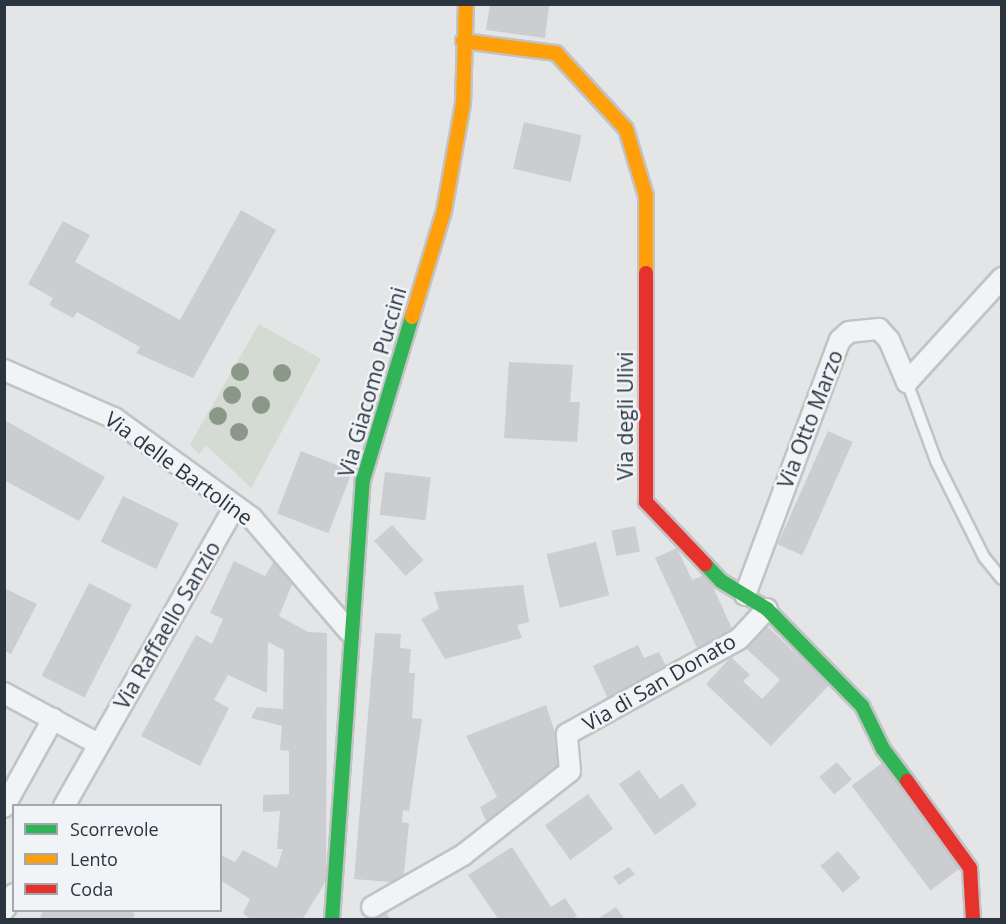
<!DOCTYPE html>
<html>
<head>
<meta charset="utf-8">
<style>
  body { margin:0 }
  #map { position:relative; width:1006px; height:924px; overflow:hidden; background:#e3e5e7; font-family:"Open Sans",sans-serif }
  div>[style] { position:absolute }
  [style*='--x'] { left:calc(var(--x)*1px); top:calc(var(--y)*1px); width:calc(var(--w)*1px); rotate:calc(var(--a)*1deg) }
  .green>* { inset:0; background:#d4dbd3 }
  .building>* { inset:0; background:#cbcdd0; transform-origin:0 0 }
  .roads { filter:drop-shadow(2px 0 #c1c3c5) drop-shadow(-2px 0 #c1c3c5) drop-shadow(0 2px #c1c3c5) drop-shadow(0 -2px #c1c3c5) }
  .lane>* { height:10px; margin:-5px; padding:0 5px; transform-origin:5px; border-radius:5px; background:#f2f3f5 }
  .street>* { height:20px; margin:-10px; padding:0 10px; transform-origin:10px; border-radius:10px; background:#f2f3f5 }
  .fast>* { height:14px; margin:-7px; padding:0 7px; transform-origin:7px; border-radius:7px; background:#30b455 }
  .slow>* { height:14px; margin:-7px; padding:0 7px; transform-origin:7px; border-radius:7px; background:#ff9f0a }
  .jam>* { height:14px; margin:-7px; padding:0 7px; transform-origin:7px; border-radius:7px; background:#e5322d }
  .trees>* { width:18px; height:18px; margin:-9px; border-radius:50%; background:#8a9987 }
  span { translate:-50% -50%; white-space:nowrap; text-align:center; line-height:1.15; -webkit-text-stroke:5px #f1f4f7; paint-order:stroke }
  .street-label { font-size:21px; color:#2a3540 }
  .frame { position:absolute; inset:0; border:6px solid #2a3540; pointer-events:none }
  .legend { position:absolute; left:12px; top:804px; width:210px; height:108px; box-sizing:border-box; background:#f1f4f7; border:2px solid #a1a8ae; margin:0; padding:8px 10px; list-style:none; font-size:18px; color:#2a3540 }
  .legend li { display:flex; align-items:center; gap:12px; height:30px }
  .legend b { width:30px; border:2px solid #a1a8ae }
</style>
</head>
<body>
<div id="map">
  <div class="green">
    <div style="clip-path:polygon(259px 324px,321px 359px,251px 488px,206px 445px,199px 455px,190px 444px)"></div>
  </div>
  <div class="building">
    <div style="clip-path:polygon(490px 4px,549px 6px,545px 38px,486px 30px)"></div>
    <div style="left:524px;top:122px;width:59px;height:48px;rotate:13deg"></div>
    <div style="clip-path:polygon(241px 210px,276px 230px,193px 378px,136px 353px,140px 347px,77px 312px,73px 318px,49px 305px,53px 298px,28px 284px,63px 221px,90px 235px,75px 262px,180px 320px)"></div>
    <div style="clip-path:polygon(509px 362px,573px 365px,570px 402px,580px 402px,577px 442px,504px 438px)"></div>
    <div style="clip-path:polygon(6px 421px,105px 477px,79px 521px,4px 480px)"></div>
    <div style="left:828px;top:431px;width:27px;height:124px;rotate:24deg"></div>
    <div style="left:301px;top:451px;width:55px;height:67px;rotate:21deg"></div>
    <div style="left:385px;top:472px;width:46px;height:43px;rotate:7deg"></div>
    <div style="left:123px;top:496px;width:62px;height:51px;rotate:26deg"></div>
    <div style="left:392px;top:525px;width:47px;height:24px;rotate:48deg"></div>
    <div style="left:635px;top:526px;width:26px;height:24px;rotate:79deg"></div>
    <div style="left:596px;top:542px;width:55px;height:51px;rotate:76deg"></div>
    <div style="clip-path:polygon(677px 548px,692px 580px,707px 574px,734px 633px,698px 650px,655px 558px)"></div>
    <div style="clip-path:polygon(234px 561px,265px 576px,274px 561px,293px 582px,279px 616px,308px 632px,327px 633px,326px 881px,302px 920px,251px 920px,243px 913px,250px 899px,220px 880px,220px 855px,235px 862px,243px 850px,277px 868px,283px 849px,277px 849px,280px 811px,263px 812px,263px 795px,289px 794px,289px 751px,280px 750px,282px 726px,251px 718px,257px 707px,283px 709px,284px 650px,268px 642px,267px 693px,228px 675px,214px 700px,229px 708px,200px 766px,141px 736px,196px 635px,212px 644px,223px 619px,210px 613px)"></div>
    <div style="left:89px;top:583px;width:48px;height:104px;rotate:27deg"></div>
    <div style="clip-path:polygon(523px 585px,529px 622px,517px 625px,522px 638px,445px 659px,421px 619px,439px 609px,434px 592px)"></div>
    <div style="clip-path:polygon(4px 588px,37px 604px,11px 654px,4px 651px)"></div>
    <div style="clip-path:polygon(767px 626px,829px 685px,771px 746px,706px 684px,731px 657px,750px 675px,743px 681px,762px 699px,780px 680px,746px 648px)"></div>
    <div style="clip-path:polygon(375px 633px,401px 634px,400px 648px,411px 649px,409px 673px,415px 673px,412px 718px,422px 719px,409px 811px,403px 810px,402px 822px,409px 823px,403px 883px,354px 879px)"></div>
    <div style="clip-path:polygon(638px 645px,644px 658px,659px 652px,668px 670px,608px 699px,593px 666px)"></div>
    <div style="clip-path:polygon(546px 705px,566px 766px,487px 823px,480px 807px,497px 797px,466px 736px)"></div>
    <div style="left:837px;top:762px;width:23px;height:23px;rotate:50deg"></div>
    <div style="left:882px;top:763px;width:131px;height:38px;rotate:53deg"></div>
    <div style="clip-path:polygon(639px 770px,660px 799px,682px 783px,697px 805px,655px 835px,619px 784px)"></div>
    <div style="left:588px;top:794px;width:43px;height:53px;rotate:54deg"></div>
    <div style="clip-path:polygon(512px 847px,551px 907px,565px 898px,577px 916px,571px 920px,499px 920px,468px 875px)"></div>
    <div style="left:838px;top:851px;width:35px;height:23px;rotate:50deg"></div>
    <div style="clip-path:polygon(629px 867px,635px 874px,619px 885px,613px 877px)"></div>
    <div style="clip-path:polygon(616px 907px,625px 920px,596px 920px)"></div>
    <div style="clip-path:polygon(44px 910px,129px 910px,135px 914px,132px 920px,46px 920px,40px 917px)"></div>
    <div style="clip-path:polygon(383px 910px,392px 920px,368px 920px)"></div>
  </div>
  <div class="roads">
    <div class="lane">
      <div style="--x:907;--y:382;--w:84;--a:69.8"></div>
      <div style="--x:936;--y:461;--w:107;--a:63.4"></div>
      <div style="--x:984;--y:557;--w:28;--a:51"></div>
    </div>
    <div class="street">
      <div style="--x:4;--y:370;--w:120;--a:23.6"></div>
      <div style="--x:114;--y:418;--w:170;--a:35.9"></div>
      <div style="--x:252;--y:518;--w:149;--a:49.4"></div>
      <div style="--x:745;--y:595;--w:272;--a:-69.6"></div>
      <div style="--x:840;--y:340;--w:12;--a:-42"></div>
      <div style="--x:849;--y:332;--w:30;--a:-6"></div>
      <div style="--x:879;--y:329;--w:15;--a:48"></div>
      <div style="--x:889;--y:340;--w:46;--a:66.8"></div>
      <div style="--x:907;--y:382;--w:141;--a:-47.6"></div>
      <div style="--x:4;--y:693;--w:107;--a:28.5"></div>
      <div style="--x:64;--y:806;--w:345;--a:-60.3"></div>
      <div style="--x:4;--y:807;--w:101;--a:-60.9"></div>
      <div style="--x:372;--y:907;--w:105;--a:-29.7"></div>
      <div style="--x:463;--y:855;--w:136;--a:-38.1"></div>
      <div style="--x:570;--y:771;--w:37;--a:-95"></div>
      <div style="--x:567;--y:734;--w:196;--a:-28.9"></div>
      <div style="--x:739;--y:639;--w:41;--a:-47"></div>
      <div style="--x:4;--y:910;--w:19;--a:-58"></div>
    </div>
    <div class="fast">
      <div style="--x:705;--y:564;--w:23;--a:47"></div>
      <div style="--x:721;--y:581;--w:54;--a:31.3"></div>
      <div style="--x:767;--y:609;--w:136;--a:45.6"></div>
      <div style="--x:862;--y:706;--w:48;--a:64"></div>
      <div style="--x:883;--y:749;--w:40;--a:53"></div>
      <div style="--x:332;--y:920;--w:441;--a:-86"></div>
      <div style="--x:363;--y:480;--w:170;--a:-73.3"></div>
    </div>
    <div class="slow">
      <div style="--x:463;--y:41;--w:94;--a:7.4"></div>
      <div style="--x:556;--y:53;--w:103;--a:47.4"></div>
      <div style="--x:626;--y:129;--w:70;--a:73.4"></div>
      <div style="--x:646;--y:196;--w:77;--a:90"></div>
      <div style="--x:412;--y:317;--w:111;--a:-73.2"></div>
      <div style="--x:444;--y:211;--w:110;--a:-80"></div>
      <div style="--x:463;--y:103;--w:99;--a:-88.3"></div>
    </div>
    <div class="jam">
      <div style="--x:646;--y:273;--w:229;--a:90"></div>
      <div style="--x:646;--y:502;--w:86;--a:46.4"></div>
      <div style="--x:907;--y:781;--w:107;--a:54.1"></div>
      <div style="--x:970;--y:868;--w:52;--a:86.7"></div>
    </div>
  </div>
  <div class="trees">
    <div style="left:240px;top:372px"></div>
    <div style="left:282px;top:373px"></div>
    <div style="left:232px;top:395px"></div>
    <div style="left:261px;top:405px"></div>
    <div style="left:218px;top:416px"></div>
    <div style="left:239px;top:432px"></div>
  </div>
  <div class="street-label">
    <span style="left:372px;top:382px;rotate:-74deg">Via Giacomo Puccini</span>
    <span style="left:625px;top:416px;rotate:-90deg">Via degli Ulivi</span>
    <span style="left:810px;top:419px;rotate:-69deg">Via Otto Marzo</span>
    <span style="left:179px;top:468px;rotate:36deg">Via delle Bartoline</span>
    <span style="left:167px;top:625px;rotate:-60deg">Via Raffaello Sanzio</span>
    <span style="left:659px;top:682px;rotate:-30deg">Via di San Donato</span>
  </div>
  <div class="frame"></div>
  <ul class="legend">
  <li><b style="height:8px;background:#30b455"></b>Scorrevole</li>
  <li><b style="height:8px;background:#ff9f0a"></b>Lento</li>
  <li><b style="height:8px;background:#e5322d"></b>Coda</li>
  </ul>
</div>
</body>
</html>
